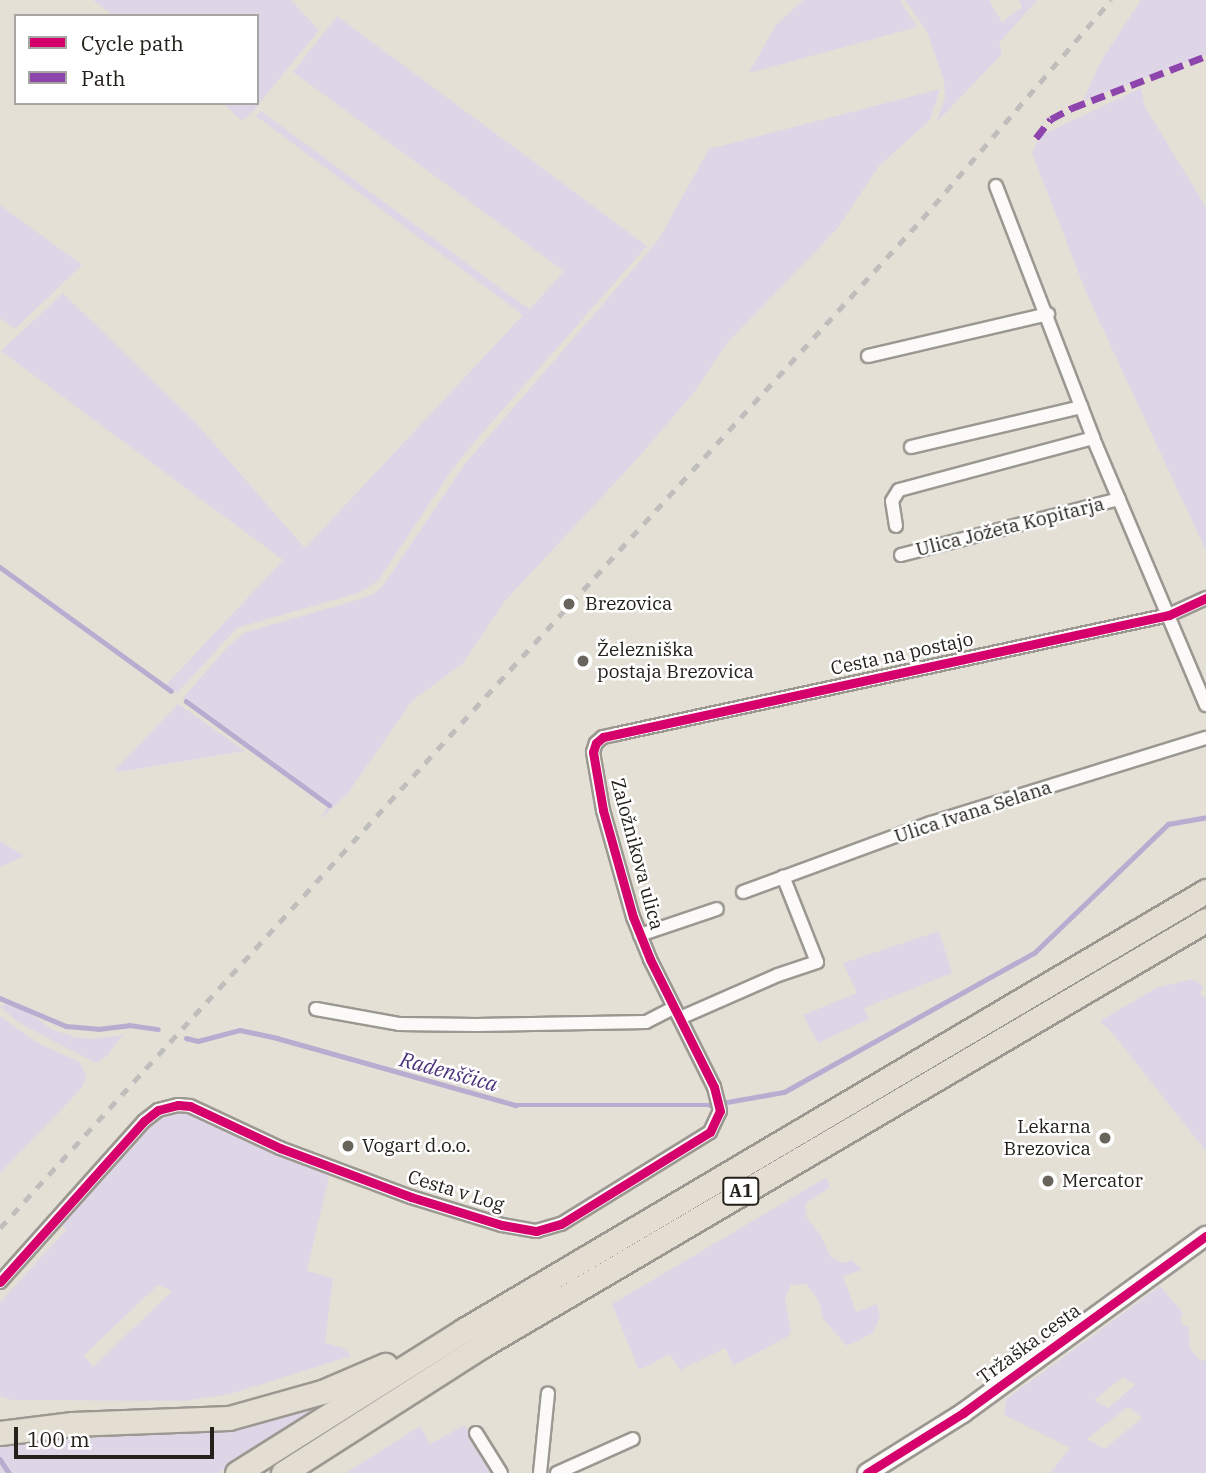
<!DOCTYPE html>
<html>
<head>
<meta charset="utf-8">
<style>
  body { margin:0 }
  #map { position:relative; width:1206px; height:1473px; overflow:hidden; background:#e4e0d6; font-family:"IBM Plex Serif",serif }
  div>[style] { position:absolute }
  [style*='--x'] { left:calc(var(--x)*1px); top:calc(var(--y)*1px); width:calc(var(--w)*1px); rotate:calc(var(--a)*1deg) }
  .green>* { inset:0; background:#ded6e6 }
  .stream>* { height:4.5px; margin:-2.25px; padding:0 2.25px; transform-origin:2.25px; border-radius:2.25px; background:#b9acd1 }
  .roads { filter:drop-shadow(2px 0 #9b9891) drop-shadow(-2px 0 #9b9891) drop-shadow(0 2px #9b9891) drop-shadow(0 -2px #9b9891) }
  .street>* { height:12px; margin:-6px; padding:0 6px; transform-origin:6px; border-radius:6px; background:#fbfaf9 }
  .secondary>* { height:18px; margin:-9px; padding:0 9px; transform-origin:9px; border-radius:9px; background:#fbfaf9 }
  .highway>* { height:23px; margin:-11.5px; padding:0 11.5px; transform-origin:11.5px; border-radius:11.5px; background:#e3ddd2 }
  .rail>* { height:4.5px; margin-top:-2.25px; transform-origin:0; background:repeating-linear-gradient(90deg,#bfbebc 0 9px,transparent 0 18px) }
  .quiet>* { height:7px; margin-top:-3.5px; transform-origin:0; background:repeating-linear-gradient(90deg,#8e44ad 0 14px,transparent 0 21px) }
  .cycleway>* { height:9px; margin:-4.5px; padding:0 4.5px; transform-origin:4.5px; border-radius:4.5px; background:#d6006c }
  .dots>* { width:19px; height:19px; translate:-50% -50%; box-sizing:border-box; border:4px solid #fff; border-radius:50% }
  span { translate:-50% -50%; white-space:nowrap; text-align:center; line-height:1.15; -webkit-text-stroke:5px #fff; paint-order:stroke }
  .shield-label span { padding:2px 5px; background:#fff; border:2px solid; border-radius:5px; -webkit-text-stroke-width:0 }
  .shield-label { font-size:18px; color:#24211a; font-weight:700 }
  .street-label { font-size:19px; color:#24211a }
  .poi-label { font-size:19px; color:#24211a }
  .left { translate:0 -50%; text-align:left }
  .right { translate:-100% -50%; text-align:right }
  .water-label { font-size:21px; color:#4e347a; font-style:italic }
  .legend { position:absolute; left:14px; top:14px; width:245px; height:91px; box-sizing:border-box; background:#fff; border:2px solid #a7a6a3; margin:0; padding:9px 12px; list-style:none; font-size:21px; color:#24211a }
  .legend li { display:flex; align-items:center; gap:14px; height:35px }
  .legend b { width:35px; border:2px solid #a7a6a3 }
  .scale { position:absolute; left:14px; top:1427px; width:200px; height:32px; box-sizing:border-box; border:4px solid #24211a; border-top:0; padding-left:9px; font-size:21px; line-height:24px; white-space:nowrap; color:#24211a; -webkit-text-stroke:5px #fff; paint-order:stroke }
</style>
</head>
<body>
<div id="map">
  <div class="green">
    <div style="clip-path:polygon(93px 0,291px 0,319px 30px,254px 110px,242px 121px,223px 103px,257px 103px,257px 16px,114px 16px)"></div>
    <div style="clip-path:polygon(803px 0,900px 0,917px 27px,749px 73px,775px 26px)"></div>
    <div style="clip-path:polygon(905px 0,989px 0,1002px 22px,1022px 7px,1019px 0,1037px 0,999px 43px,1002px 54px,936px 123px,945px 98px,944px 81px,927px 32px)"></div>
    <div style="clip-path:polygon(1141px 0,1206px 0,1206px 55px,1083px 101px,1101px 61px)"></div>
    <div style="clip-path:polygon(337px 16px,647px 246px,477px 439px,452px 470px,378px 581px,358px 593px,237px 628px,177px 693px,166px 685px,283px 560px,1px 351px,63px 293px,195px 422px,305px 548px,523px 315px,256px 116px,261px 111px,526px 307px,530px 309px,564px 271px,293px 72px)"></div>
    <div style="clip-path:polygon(1141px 88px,1145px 107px,1206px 207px,1206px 551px,1088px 297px,1032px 153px,1040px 136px)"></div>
    <div style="clip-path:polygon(940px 89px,930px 120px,879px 166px,837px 229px,726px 344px,695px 391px,638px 458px,505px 601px,463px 663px,412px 701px,348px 793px,320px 820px,330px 803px,183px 698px,229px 645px,246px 632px,357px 600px,374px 594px,384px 584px,464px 465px,659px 239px,709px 149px)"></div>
    <div style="clip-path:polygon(0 205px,82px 265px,15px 329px,0 318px)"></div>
    <div style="clip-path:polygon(178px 704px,245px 751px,119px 772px,115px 770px)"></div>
    <div style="clip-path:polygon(0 841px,24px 856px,0 867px)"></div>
    <div style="clip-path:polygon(939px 931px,952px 973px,864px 1008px,869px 1019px,818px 1043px,803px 1015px,857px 993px,843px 963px)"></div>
    <div style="clip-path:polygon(1192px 979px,1199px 983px,1203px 988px,1200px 994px,1206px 998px,1206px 1151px,1113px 1034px,1100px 1021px,1156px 988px)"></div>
    <div style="clip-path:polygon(5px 1004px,29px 1013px,53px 1030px,75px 1037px,90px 1039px,123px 1035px,107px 1056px,96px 1063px,21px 1024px,0 1007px)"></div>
    <div style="clip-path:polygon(0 1016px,36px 1042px,79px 1062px,87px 1076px,81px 1089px,0 1173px)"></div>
    <div style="clip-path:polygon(evenodd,180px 1110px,194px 1111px,330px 1172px,307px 1271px,333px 1278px,325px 1343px,346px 1349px,351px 1356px,230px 1394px,184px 1401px,12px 1400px,0 1396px,0 1302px,67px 1229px,60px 1224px,136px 1138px,163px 1115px,180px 1110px,158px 1285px,172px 1291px,93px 1367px,84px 1355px,158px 1285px)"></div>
    <div style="clip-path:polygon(827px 1177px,830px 1187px,805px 1204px,807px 1218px,820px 1234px,831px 1257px,843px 1263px,852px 1260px,862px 1270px,843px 1276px,856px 1312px,877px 1304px,880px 1316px,873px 1333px,847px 1346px,823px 1319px,819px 1301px,806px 1284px,791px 1285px,785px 1298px,791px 1332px,788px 1336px,733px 1366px,725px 1348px,680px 1370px,670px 1354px,639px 1370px,612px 1304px)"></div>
    <div style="clip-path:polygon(evenodd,1160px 1286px,1183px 1313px,1181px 1319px,1183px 1325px,1188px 1326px,1190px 1349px,1201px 1361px,1206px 1360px,1206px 1473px,1050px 1473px,1070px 1448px,1004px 1415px,1006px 1399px,1160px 1286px,1123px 1377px,1135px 1385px,1108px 1408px,1094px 1400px,1123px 1377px,1160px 1286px,1128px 1407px,1142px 1418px,1104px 1449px,1087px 1439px,1128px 1407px)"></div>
    <div style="clip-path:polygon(306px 1408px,311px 1408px,312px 1414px,218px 1473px,0 1473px,0 1444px,74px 1436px,188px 1433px,231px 1428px)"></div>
    <div style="clip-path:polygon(465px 1425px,499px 1473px,346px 1473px,420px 1426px,430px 1444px)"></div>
  </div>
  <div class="stream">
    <div style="--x:0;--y:567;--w:211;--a:35.9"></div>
    <div style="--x:186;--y:701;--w:177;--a:36"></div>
    <div style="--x:0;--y:998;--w:72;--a:23"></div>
    <div style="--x:66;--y:1026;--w:32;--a:5"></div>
    <div style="--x:98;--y:1029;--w:31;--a:-7"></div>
    <div style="--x:129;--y:1025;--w:29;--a:8"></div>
    <div style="--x:186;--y:1038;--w:12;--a:14"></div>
    <div style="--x:198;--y:1041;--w:43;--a:-14.7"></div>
    <div style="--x:240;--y:1030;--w:38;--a:12"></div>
    <div style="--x:277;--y:1038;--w:248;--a:15.7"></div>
    <div style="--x:516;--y:1105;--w:194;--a:0"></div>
    <div style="--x:710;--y:1105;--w:75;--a:-10"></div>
    <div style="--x:784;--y:1092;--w:286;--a:-29.1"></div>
    <div style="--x:1034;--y:953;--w:186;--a:-43.9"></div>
    <div style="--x:1168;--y:824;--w:39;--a:-10"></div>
    <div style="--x:0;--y:1459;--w:17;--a:57"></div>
  </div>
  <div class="roads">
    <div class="street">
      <div style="--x:996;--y:186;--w:270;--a:68.9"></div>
      <div style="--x:1093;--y:438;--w:290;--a:67.1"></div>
      <div style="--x:868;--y:356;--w:185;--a:-13.1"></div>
      <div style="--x:911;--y:447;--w:175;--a:-13.2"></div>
      <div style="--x:896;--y:526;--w:25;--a:-99"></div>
      <div style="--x:892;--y:501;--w:13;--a:-58"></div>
      <div style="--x:899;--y:490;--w:201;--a:-15"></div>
      <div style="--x:901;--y:555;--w:225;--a:-14.4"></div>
      <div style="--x:743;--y:892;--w:200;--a:-20.2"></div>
      <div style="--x:931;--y:823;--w:288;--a:-17.2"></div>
      <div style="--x:640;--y:935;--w:81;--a:-18.7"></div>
      <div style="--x:316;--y:1009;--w:84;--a:10.2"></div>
      <div style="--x:399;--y:1024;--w:77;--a:0.7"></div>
      <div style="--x:476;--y:1025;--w:170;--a:-1"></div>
      <div style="--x:646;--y:1022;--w:31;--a:-27"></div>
      <div style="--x:680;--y:1018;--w:107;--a:-23.7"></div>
      <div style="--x:778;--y:975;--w:41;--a:-18.4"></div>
      <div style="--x:817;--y:962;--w:92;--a:-111.6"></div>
      <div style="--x:0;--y:1282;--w:216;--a:-48.2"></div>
      <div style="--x:144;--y:1121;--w:18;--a:-38"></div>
      <div style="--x:158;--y:1110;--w:21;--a:-14"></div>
      <div style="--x:178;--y:1105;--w:12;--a:5"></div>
      <div style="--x:190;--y:1106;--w:99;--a:25"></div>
      <div style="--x:280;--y:1148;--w:140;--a:20.5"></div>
      <div style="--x:411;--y:1197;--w:95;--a:17.1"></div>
      <div style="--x:502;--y:1225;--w:35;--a:10"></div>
      <div style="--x:536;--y:1231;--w:26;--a:-16"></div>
      <div style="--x:561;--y:1224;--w:175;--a:-31.7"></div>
      <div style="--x:710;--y:1132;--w:23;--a:-65"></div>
      <div style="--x:720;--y:1111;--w:25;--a:-104"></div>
      <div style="--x:714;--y:1087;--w:143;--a:-116.6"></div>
      <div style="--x:650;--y:959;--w:45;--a:-112"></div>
      <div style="--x:633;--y:917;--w:111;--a:-105.7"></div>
      <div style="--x:603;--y:810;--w:59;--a:-99.8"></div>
      <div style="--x:593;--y:752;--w:9;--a:-72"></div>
      <div style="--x:596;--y:743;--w:9;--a:-41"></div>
      <div style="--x:603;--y:737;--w:14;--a:-12"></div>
      <div style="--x:617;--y:734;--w:565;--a:-12.17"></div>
      <div style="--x:1169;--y:615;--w:41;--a:-24.7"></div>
      <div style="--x:476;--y:1433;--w:47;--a:58"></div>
      <div style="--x:540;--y:1473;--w:80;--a:-84.3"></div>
      <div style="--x:557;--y:1473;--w:83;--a:-24.1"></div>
    </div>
    <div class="secondary">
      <div style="--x:867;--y:1473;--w:113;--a:-32"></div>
      <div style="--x:963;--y:1413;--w:301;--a:-36.1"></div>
    </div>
    <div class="highway">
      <div style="--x:0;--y:1433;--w:73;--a:-7.1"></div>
      <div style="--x:72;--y:1424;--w:157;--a:-2.2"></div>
      <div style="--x:229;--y:1418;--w:97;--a:-15.6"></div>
      <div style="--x:322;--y:1392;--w:69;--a:-23.2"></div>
      <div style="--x:237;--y:1473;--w:268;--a:-32.2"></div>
      <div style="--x:464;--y:1330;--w:862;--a:-30.61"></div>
      <div style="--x:283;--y:1473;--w:234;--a:-32.6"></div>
      <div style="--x:480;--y:1347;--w:842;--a:-30.46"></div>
    </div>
  </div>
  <div class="rail">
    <div style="--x:0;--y:1228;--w:1367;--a:-47.58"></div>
    <div style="--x:922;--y:219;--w:289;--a:-49.2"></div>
  </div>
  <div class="quiet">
    <div style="--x:1036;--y:138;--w:24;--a:-52"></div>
    <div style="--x:1051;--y:119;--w:24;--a:-28"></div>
    <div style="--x:1072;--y:108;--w:144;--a:-21.2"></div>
  </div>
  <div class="cycleway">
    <div style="--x:0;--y:1282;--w:216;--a:-48.2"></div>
    <div style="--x:144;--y:1121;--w:18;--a:-38"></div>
    <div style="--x:158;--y:1110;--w:21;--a:-14"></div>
    <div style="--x:178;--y:1105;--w:12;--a:5"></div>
    <div style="--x:190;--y:1106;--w:99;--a:25"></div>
    <div style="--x:280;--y:1148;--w:140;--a:20.5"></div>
    <div style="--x:411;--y:1197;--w:95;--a:17.1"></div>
    <div style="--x:502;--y:1225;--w:35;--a:10"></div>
    <div style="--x:536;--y:1231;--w:26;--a:-16"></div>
    <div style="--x:561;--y:1224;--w:175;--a:-31.7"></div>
    <div style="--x:710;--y:1132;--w:23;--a:-65"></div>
    <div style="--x:720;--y:1111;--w:25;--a:-104"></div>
    <div style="--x:714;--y:1087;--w:143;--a:-116.6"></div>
    <div style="--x:650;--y:959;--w:45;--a:-112"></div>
    <div style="--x:633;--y:917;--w:111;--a:-105.7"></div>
    <div style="--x:603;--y:810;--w:59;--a:-99.8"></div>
    <div style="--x:593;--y:752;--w:9;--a:-72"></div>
    <div style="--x:596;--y:743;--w:9;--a:-41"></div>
    <div style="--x:603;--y:737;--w:14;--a:-12"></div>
    <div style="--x:617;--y:734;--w:565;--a:-12.17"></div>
    <div style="--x:1169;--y:615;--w:41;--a:-24.7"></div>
    <div style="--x:867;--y:1473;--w:113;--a:-32"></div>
    <div style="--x:963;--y:1413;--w:301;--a:-36.1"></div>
  </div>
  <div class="dots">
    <div style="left:569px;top:604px;background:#67645c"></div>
    <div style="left:583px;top:661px;background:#67645c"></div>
    <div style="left:1105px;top:1138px;background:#67645c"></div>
    <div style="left:348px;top:1146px;background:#67645c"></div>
    <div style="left:1048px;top:1181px;background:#67645c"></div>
  </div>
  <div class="shield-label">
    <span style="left:741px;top:1191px">A1</span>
  </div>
  <div class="street-label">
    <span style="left:1010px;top:527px;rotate:-14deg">Ulica Jožeta Kopitarja</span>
    <span style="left:902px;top:654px;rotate:-12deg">Cesta na postajo</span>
    <span style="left:973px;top:812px;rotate:-18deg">Ulica Ivana Selana</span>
    <span style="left:637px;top:854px;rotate:75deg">Založnikova ulica</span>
    <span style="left:456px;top:1191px;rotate:17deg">Cesta v Log</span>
    <span style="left:1029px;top:1344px;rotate:-36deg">Tržaška cesta</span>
  </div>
  <div class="poi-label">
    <span class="left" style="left:585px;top:604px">Brezovica</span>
    <span class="left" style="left:597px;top:661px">Železniška<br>postaja Brezovica</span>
    <span class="right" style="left:1091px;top:1138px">Lekarna<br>Brezovica</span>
    <span class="left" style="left:362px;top:1146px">Vogart d.o.o.</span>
    <span class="left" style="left:1062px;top:1181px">Mercator</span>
  </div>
  <div class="water-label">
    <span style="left:449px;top:1071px;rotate:15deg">Radenščica</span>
  </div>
  <ul class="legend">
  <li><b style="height:9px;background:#d6006c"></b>Cycle path</li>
  <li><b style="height:9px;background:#8e44ad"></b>Path</li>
  </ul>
  <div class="scale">100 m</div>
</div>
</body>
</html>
